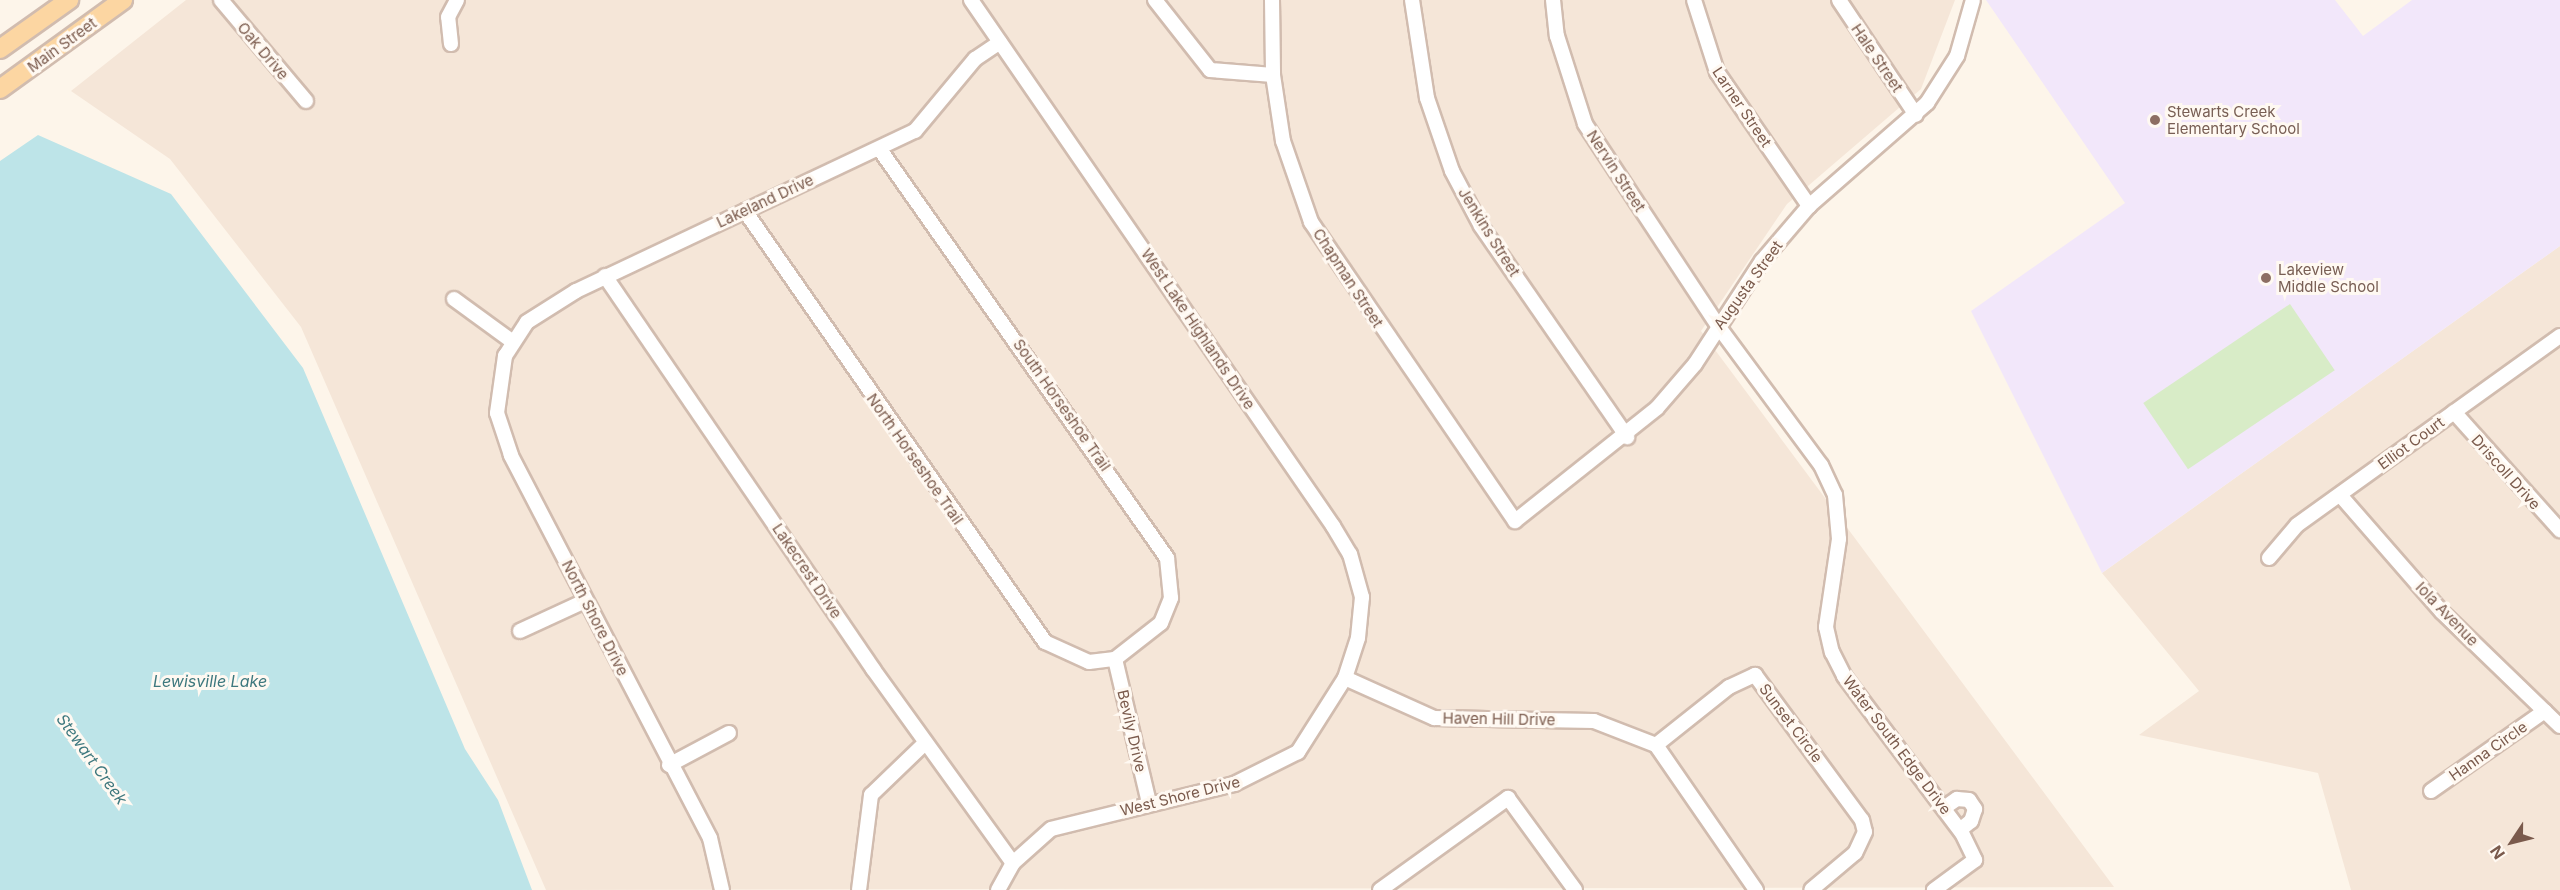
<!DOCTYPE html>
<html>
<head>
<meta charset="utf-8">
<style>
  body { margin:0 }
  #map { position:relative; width:2560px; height:890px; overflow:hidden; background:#fdf5ea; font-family:Inter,sans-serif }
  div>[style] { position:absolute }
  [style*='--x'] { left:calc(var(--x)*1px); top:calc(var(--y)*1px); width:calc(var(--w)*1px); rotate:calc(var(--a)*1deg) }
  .residential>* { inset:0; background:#f5e6d8 }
  .education>* { inset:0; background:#f2e7fa }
  .green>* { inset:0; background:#d8ecc7; transform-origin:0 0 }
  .water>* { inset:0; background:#bde4e8 }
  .roads { filter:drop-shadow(2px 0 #d1bcaf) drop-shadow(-2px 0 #d1bcaf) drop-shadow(0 2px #d1bcaf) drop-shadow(0 -2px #d1bcaf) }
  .minor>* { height:14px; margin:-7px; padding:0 7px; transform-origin:7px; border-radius:7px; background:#fff }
  .major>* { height:18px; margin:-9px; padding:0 9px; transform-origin:9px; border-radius:9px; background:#fcd6a2 }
  .dots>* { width:16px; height:16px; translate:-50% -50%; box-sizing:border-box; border:3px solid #fff9f2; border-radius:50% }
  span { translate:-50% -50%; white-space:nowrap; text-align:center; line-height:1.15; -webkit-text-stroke:6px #fff9f2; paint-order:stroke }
  .street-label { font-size:15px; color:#7a5a4c }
  .education-label { font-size:15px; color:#785e54 }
  .left { translate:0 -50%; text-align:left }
  .water-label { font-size:16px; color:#3e787e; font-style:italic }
  .north { position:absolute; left:2482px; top:812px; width:60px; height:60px; -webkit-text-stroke:4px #fff9f2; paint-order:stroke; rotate:235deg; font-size:16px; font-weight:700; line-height:24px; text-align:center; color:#7a5a4c }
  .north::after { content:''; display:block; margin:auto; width:21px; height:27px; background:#7a5a4c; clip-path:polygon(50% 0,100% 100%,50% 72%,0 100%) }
</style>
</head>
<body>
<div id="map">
  <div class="residential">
    <div style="clip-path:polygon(186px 0,1955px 0,1921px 89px,1787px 204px,1701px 331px,2114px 887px,546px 890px,301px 327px,170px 159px,71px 91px)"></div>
    <div style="clip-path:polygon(2560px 246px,2560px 890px,2351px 890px,2318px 773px,2139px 735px,2199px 691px,2102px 573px)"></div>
  </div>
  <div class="education">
    <div style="clip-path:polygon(1986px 0,2335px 0,2363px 36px,2412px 0,2560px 0,2560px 246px,2102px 573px,1971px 311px,2125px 203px)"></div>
  </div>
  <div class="green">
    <div style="left:2290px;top:304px;width:80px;height:177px;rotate:56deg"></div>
  </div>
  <div class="water">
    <div style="clip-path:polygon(38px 135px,171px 194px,303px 368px,465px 749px,498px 800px,532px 890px,0 890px,0 161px)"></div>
  </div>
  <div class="roads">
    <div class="minor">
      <div style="--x:221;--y:0;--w:132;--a:49.9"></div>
      <div style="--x:971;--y:0;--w:639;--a:55.46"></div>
      <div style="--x:1333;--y:526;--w:33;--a:59"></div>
      <div style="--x:1350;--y:554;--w:45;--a:74.4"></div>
      <div style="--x:1362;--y:597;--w:41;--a:95.6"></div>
      <div style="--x:1358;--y:638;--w:42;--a:108"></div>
      <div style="--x:1345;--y:678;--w:88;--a:122.4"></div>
      <div style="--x:1298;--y:752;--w:72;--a:153.4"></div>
      <div style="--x:1234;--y:784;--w:188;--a:166.2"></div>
      <div style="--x:1051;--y:829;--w:51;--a:138.2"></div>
      <div style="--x:1013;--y:863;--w:31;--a:119"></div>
      <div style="--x:1155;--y:0;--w:89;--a:51.8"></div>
      <div style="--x:1210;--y:70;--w:63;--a:4.5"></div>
      <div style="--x:1272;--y:0;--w:75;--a:89.2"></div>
      <div style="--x:1273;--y:75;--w:67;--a:81.4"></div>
      <div style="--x:1283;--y:141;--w:86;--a:70.9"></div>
      <div style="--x:1311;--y:222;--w:362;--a:55.7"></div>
      <div style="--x:1515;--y:521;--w:181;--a:-38.5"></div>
      <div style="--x:1657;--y:408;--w:58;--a:-49.2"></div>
      <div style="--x:1695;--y:364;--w:123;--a:-57"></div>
      <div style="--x:1762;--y:261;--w:72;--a:-49.5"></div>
      <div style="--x:1809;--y:206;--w:157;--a:-41.1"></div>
      <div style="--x:1927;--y:103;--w:56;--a:-57.4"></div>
      <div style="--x:1957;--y:56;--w:58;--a:-74.1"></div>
      <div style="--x:1412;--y:0;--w:99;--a:81.3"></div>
      <div style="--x:1427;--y:98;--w:77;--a:71.1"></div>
      <div style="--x:1452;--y:171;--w:62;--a:62.2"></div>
      <div style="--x:1481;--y:226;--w:257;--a:55.3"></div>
      <div style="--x:1553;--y:0;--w:36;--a:84"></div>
      <div style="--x:1557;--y:36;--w:92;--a:72.3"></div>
      <div style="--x:1585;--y:124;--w:242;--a:56.6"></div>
      <div style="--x:1718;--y:326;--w:173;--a:53.5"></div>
      <div style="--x:1821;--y:465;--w:33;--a:65"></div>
      <div style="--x:1835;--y:495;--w:44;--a:84.8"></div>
      <div style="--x:1839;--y:539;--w:89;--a:98.4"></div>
      <div style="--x:1826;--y:627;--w:26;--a:77"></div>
      <div style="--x:1832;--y:652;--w:27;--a:63"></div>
      <div style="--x:1844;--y:676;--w:196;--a:53.1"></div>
      <div style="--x:1962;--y:833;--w:30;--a:64"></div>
      <div style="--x:1975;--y:860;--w:51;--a:143.8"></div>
      <div style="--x:1694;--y:0;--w:76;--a:72.3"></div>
      <div style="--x:1717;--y:72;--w:163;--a:55.5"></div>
      <div style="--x:1839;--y:0;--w:138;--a:56.2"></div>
      <div style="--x:451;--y:44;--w:27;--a:-96"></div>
      <div style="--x:448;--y:17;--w:19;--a:-62"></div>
      <div style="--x:745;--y:211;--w:525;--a:55.16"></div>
      <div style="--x:1045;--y:642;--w:48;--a:24.4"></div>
      <div style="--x:1089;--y:662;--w:26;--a:-7"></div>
      <div style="--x:1115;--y:659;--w:58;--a:-38"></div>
      <div style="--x:1161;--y:623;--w:27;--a:-68"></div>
      <div style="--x:1171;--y:598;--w:40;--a:-95.7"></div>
      <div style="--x:1167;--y:558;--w:499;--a:-125.1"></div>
      <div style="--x:605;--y:276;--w:476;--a:55.7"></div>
      <div style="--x:873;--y:669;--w:239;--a:54.2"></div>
      <div style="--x:454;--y:299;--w:73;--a:36.1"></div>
      <div style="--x:2454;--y:412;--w:159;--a:48.1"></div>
      <div style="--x:2340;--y:495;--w:155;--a:48.9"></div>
      <div style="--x:2442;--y:612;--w:164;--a:44"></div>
      <div style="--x:2269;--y:558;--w:43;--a:-49.7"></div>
      <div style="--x:2297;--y:525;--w:324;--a:-35.7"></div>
      <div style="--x:520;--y:631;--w:72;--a:-24.8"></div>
      <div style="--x:1115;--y:659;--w:148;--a:76.7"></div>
      <div style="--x:1345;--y:678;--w:98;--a:24.2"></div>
      <div style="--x:1434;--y:718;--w:160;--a:1.1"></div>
      <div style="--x:1594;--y:721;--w:66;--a:21.2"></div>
      <div style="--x:1656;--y:745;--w:93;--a:-38.5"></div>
      <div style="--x:1729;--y:687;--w:29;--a:-25"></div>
      <div style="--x:1755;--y:675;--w:180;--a:53.6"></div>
      <div style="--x:1862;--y:820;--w:12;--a:76"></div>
      <div style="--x:1865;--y:832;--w:23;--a:115"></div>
      <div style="--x:1855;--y:853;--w:57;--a:139.9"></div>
      <div style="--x:1656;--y:745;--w:176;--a:55.4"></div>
      <div style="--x:669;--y:765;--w:68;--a:-28.1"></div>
      <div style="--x:2431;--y:791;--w:139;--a:-35.1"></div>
      <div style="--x:1944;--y:808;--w:16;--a:-35"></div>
      <div style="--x:1957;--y:799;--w:12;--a:5"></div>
      <div style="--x:1969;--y:800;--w:11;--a:56"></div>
      <div style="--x:1975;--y:809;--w:13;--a:108"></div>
      <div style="--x:1971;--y:821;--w:14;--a:141"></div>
      <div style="--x:722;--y:890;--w:53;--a:-103"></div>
      <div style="--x:710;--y:838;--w:432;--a:-117.5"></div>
      <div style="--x:511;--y:455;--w:44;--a:-108.4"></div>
      <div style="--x:497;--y:413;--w:58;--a:-82"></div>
      <div style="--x:505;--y:356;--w:40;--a:-57.1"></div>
      <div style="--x:527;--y:322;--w:58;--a:-32.3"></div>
      <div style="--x:576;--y:291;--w:375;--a:-25.3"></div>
      <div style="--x:915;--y:131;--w:94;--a:-50.2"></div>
      <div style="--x:975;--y:59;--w:30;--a:-34"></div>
      <div style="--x:859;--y:890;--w:96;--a:-82.8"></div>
      <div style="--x:871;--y:795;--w:75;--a:-43.9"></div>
      <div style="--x:1380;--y:890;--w:158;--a:-35.7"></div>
      <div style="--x:1508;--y:798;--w:114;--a:53.9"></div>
    </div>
    <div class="major">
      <div style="--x:0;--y:49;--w:85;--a:-35.4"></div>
      <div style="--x:0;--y:89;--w:152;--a:-35.9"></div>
    </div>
  </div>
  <div class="dots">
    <div style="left:2155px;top:120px;background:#8d6e63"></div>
    <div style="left:2266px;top:278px;background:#8d6e63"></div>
  </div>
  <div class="street-label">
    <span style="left:62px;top:45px;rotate:-36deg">Main Street</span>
    <span style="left:263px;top:51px;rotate:50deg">Oak Drive</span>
    <span style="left:1877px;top:58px;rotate:56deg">Hale Street</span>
    <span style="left:1742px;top:107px;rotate:56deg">Larner Street</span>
    <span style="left:1616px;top:171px;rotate:57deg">Nervin Street</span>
    <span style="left:765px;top:201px;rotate:-25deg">Lakeland Drive</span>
    <span style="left:1489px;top:232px;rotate:58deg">Jenkins Street</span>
    <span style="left:1348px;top:278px;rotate:57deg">Chapman Street</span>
    <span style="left:1748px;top:285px;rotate:-54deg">Augusta Street</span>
    <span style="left:1198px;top:329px;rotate:56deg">West Lake Highlands Drive</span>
    <span style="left:1062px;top:405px;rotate:55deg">South Horseshoe Trail</span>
    <span style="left:2411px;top:443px;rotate:-36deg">Elliot Court</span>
    <span style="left:915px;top:459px;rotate:55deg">North Horseshoe Trail</span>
    <span style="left:2506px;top:472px;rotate:48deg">Driscoll Drive</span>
    <span style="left:807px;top:571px;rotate:56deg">Lakecrest Drive</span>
    <span style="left:2447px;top:614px;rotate:46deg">Iola Avenue</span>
    <span style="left:595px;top:618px;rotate:63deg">North Shore Drive</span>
    <span style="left:1499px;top:719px;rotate:1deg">Haven Hill Drive</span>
    <span style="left:1791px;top:723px;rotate:53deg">Sunset Circle</span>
    <span style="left:1132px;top:731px;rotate:77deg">Bevily Drive</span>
    <span style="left:1897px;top:745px;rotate:53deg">Water South Edge Drive</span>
    <span style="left:2488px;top:751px;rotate:-35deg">Hanna Circle</span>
    <span style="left:1180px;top:796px;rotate:-14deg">West Shore Drive</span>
  </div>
  <div class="education-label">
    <span class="left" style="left:2167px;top:120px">Stewarts Creek<br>Elementary School</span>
    <span class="left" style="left:2278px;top:278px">Lakeview<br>Middle School</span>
  </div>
  <div class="water-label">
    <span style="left:210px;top:681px">Lewisville Lake</span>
    <span style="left:92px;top:759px;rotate:54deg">Stewart Creek</span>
  </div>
  <div class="north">N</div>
</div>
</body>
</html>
